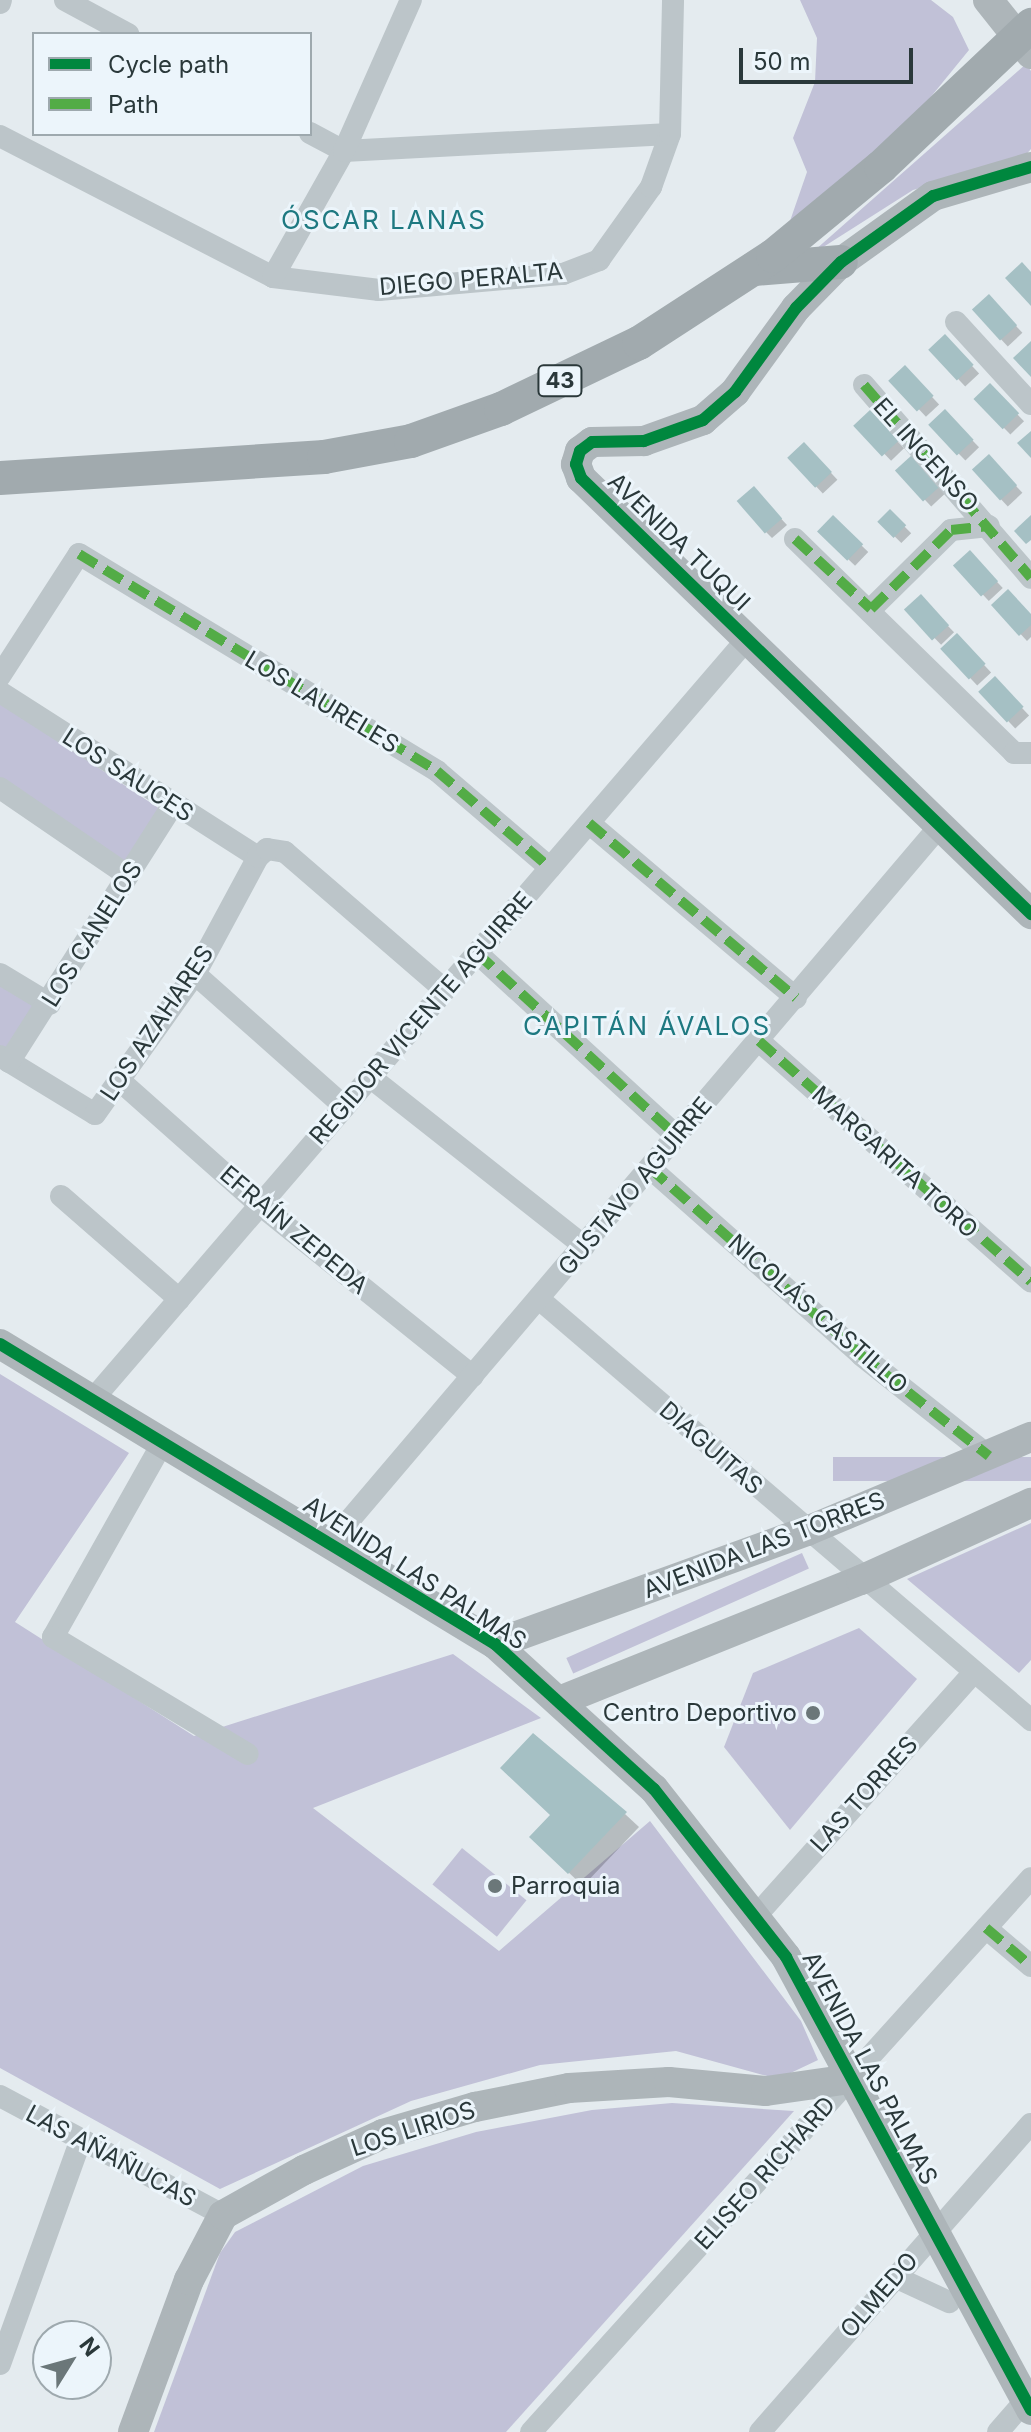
<!DOCTYPE html>
<html>
<head>
<meta charset="utf-8">
<style>
  body { margin:0 }
  #map { position:relative; width:1031px; height:2432px; overflow:hidden; background:#e4ebef; font-family:Inter,sans-serif }
  div>[style] { position:absolute }
  [style*='--x'] { left:calc(var(--x)*1px); top:calc(var(--y)*1px); width:calc(var(--w)*1px); rotate:calc(var(--a)*1deg) }
  .green>* { inset:0; background:#c1c1d7; transform-origin:0 0 }
  .shadow>* { inset:0; background:#0003; transform-origin:0 0 }
  .building>* { inset:0; background:#a5c0c4; transform-origin:0 0 }
  .street>* { height:22px; margin:-11px; padding:0 11px; transform-origin:11px; border-radius:11px; background:#bcc5c9 }
  .secondary>* { height:30px; margin:-15px; padding:0 15px; transform-origin:15px; border-radius:15px; background:#adb5b9 }
  .primary>* { height:34px; margin:-17px; padding:0 17px; transform-origin:17px; border-radius:17px; background:#a1aaae }
  .quiet>* { height:10px; margin-top:-5px; transform-origin:0; background:repeating-linear-gradient(90deg,#53ac46 0 20px,transparent 0 30px) }
  .cycleway>* { height:12px; margin:-6px; padding:0 6px; transform-origin:6px; border-radius:6px; background:#00873e }
  .dots>* { width:22px; height:22px; translate:-50% -50%; box-sizing:border-box; border:4px solid #ecf5fb; border-radius:50% }
  span { translate:-50% -50%; white-space:nowrap; text-align:center; line-height:1.15; -webkit-text-stroke:6px #ecf5fb; paint-order:stroke }
  .shield-label span { padding:2px 6px; background:#ecf5fb; border:2px solid; border-radius:6px; -webkit-text-stroke-width:0 }
  .shield-label { font-size:22px; color:#2a383a; font-weight:700 }
  .street-label { font-size:24px; color:#2a383a }
  .poi-label { font-size:24px; color:#2a383a }
  .right { translate:-100% -50%; text-align:right }
  .left { translate:0 -50%; text-align:left }
  .neighbourhood-label { font-size:26px; color:#1e7981; letter-spacing:2px }
  .legend { position:absolute; left:32px; top:32px; width:280px; height:104px; box-sizing:border-box; background:#ecf5fb; border:2px solid #9ea9ae; margin:0; padding:10px 14px; list-style:none; font-size:24px; color:#2a383a }
  .legend li { display:flex; align-items:center; gap:16px; height:40px }
  .legend b { width:40px; border:2px solid #9ea9ae }
  .north { position:absolute; left:32px; top:2320px; width:80px; height:80px; box-sizing:border-box; background:#ecf5fb; border:2px solid #9ea9ae; border-radius:50%; rotate:53deg; font-size:22px; font-weight:700; line-height:32px; text-align:center; color:#2a383a }
  .north::after { content:''; display:block; margin:auto; width:28px; height:36px; background:#6b7779; clip-path:polygon(50% 0,100% 100%,50% 72%,0 100%) }
  .scale { position:absolute; left:739px; top:48px; width:174px; height:36px; box-sizing:border-box; border:4px solid #2a383a; border-top:0; padding-left:10px; font-size:24px; line-height:28px; white-space:nowrap; color:#2a383a; -webkit-text-stroke:6px #ecf5fb; paint-order:stroke }
</style>
</head>
<body>
<div id="map">
  <div class="green">
    <div style="clip-path:polygon(800px 0,931px 0,953px 17px,969px 50px,925px 104px,869px 157px,790px 221px,807px 172px,793px 138px,815px 82px,817px 38px)"></div>
    <div style="clip-path:polygon(1026px 64px,1031px 71px,1031px 149px,1023px 158px,913px 190px,806px 258px)"></div>
    <div style="clip-path:polygon(0 702px,163px 811px,128px 868px,0 783px)"></div>
    <div style="clip-path:polygon(0 980px,39px 1004px,7px 1053px,0 1049px)"></div>
    <div style="clip-path:polygon(0 1374px,129px 1453px,15px 1622px,194px 1736px,453px 1654px,541px 1718px,313px 1808px,499px 1951px,650px 1821px,801px 2021px,818px 2060px,778px 2079px,676px 2051px,540px 2065px,411px 2101px,220px 2189px,0 2068px)"></div>
    <div style="left:1031px;top:1457px;width:24px;height:198px;rotate:90deg"></div>
    <div style="clip-path:polygon(1031px 1523px,1031px 1660px,1019px 1673px,907px 1579px)"></div>
    <div style="left:802px;top:1553px;width:17px;height:258px;rotate:66deg"></div>
    <div style="clip-path:polygon(859px 1628px,917px 1679px,790px 1830px,724px 1747px,753px 1673px)"></div>
    <div style="left:462px;top:1848px;width:83px;height:47px;rotate:39deg"></div>
    <div style="clip-path:polygon(672px 2103px,794px 2111px,506px 2432px,154px 2432px,220px 2253px,235px 2232px,363px 2166px,476px 2132px,592px 2110px)"></div>
  </div>
  <div class="shadow">
    <div style="left:989px;top:297px;width:49px;height:20px;rotate:47deg"></div>
    <div style="left:945px;top:337px;width:50px;height:19px;rotate:47deg"></div>
    <div style="left:905px;top:368px;width:50px;height:18px;rotate:47deg"></div>
    <div style="left:990px;top:386px;width:49px;height:19px;rotate:46deg"></div>
    <div style="left:945px;top:412px;width:49px;height:19px;rotate:46deg"></div>
    <div style="left:870px;top:413px;width:49px;height:18px;rotate:46deg"></div>
    <div style="left:804px;top:444px;width:49px;height:20px;rotate:47deg"></div>
    <div style="left:911px;top:457px;width:50px;height:19px;rotate:47deg"></div>
    <div style="left:989px;top:457px;width:49px;height:20px;rotate:47deg"></div>
    <div style="clip-path:polygon(760px 496px,787px 525px,772px 538px,766px 532px)"></div>
    <div style="left:890px;top:512px;width:30px;height:14px;rotate:45deg"></div>
    <div style="left:833px;top:518px;width:49px;height:19px;rotate:44deg"></div>
    <div style="left:970px;top:553px;width:48px;height:19px;rotate:47deg"></div>
    <div style="left:920px;top:597px;width:49px;height:18px;rotate:46deg"></div>
    <div style="clip-path:polygon(994px 605px,1031px 617px,1031px 637px,1027px 641px)"></div>
    <div style="left:957px;top:636px;width:50px;height:19px;rotate:47deg"></div>
    <div style="left:995px;top:679px;width:50px;height:19px;rotate:47deg"></div>
    <div style="clip-path:polygon(625px 1814px,639px 1827px,583px 1886px,531px 1837px)"></div>
  </div>
  <div class="building">
    <div style="clip-path:polygon(1022px 262px,1031px 272px,1031px 306px,1005px 278px)"></div>
    <div style="left:989px;top:294px;width:42px;height:23px;rotate:48deg"></div>
    <div style="left:945px;top:334px;width:42px;height:23px;rotate:47deg"></div>
    <div style="clip-path:polygon(1031px 341px,1031px 377px,1013px 358px)"></div>
    <div style="left:905px;top:365px;width:42px;height:23px;rotate:47deg"></div>
    <div style="left:990px;top:383px;width:42px;height:23px;rotate:46deg"></div>
    <div style="left:945px;top:409px;width:42px;height:23px;rotate:47deg"></div>
    <div style="left:870px;top:410px;width:42px;height:23px;rotate:47deg"></div>
    <div style="clip-path:polygon(1031px 431px,1031px 458px,1017px 443px)"></div>
    <div style="left:804px;top:442px;width:41px;height:23px;rotate:47deg"></div>
    <div style="left:989px;top:454px;width:42px;height:23px;rotate:48deg"></div>
    <div style="left:912px;top:455px;width:42px;height:23px;rotate:48deg"></div>
    <div style="left:754px;top:486px;width:43px;height:23px;rotate:49deg"></div>
    <div style="left:890px;top:509px;width:23px;height:18px;rotate:45deg"></div>
    <div style="left:833px;top:515px;width:42px;height:23px;rotate:44deg"></div>
    <div style="clip-path:polygon(1031px 515px,1031px 540px,1026px 544px,1014px 531px)"></div>
    <div style="left:970px;top:550px;width:42px;height:23px;rotate:48deg"></div>
    <div style="clip-path:polygon(1008px 589px,1031px 614px,1031px 625px,1019px 636px,991px 605px)"></div>
    <div style="left:921px;top:594px;width:42px;height:23px;rotate:48deg"></div>
    <div style="left:957px;top:633px;width:42px;height:23px;rotate:47deg"></div>
    <div style="left:995px;top:676px;width:42px;height:23px;rotate:47deg"></div>
    <div style="clip-path:polygon(533px 1733px,627px 1812px,568px 1874px,529px 1837px,550px 1815px,500px 1768px)"></div>
  </div>
  <div class="street">
    <div style="--x:65;--y:0;--w:72;--a:28.4"></div>
    <div style="--x:0;--y:3;--w:3;--a:-72"></div>
    <div style="--x:310;--y:133;--w:38;--a:28"></div>
    <div style="--x:344;--y:151;--w:326;--a:-3"></div>
    <div style="--x:0;--y:136;--w:307;--a:27.3"></div>
    <div style="--x:273;--y:277;--w:107;--a:7"></div>
    <div style="--x:379;--y:290;--w:185;--a:-5"></div>
    <div style="--x:563;--y:274;--w:39;--a:-21"></div>
    <div style="--x:599;--y:260;--w:90;--a:-54.5"></div>
    <div style="--x:651;--y:187;--w:56;--a:-70.3"></div>
    <div style="--x:670;--y:134;--w:134;--a:-88.7"></div>
    <div style="--x:273;--y:277;--w:145;--a:-60.6"></div>
    <div style="--x:344;--y:151;--w:165;--a:-66.1"></div>
    <div style="--x:956;--y:322;--w:111;--a:47.6"></div>
    <div style="--x:864;--y:385;--w:255;--a:49.1"></div>
    <div style="--x:795;--y:539;--w:306;--a:44.3"></div>
    <div style="--x:1014;--y:753;--w:17;--a:0"></div>
    <div style="--x:871;--y:609;--w:112;--a:-44.6"></div>
    <div style="--x:951;--y:530;--w:38;--a:-6"></div>
    <div style="--x:0;--y:676;--w:145;--a:-57.1"></div>
    <div style="--x:79;--y:554;--w:419;--a:31.2"></div>
    <div style="--x:437;--y:771;--w:149;--a:40.6"></div>
    <div style="--x:0;--y:692;--w:306;--a:32.6"></div>
    <div style="--x:0;--y:788;--w:154;--a:34.4"></div>
    <div style="--x:589;--y:823;--w:271;--a:40.2"></div>
    <div style="--x:477;--y:953;--w:271;--a:42.5"></div>
    <div style="--x:0;--y:974;--w:58;--a:31"></div>
    <div style="--x:195;--y:974;--w:200;--a:41.6"></div>
    <div style="--x:759;--y:1041;--w:363;--a:41.5"></div>
    <div style="--x:0;--y:1056;--w:111;--a:31.4"></div>
    <div style="--x:95;--y:1114;--w:172;--a:-54.5"></div>
    <div style="--x:195;--y:974;--w:133;--a:-61.7"></div>
    <div style="--x:258;--y:857;--w:12;--a:-42"></div>
    <div style="--x:267;--y:849;--w:18;--a:9"></div>
    <div style="--x:285;--y:852;--w:211;--a:40.8"></div>
    <div style="--x:9;--y:1062;--w:305;--a:-57.5"></div>
    <div style="--x:370;--y:1077;--w:273;--a:38.3"></div>
    <div style="--x:119;--y:1080;--w:188;--a:41.6"></div>
    <div style="--x:260;--y:1205;--w:273;--a:38.8"></div>
    <div style="--x:650;--y:1168;--w:282;--a:41.5"></div>
    <div style="--x:861;--y:1355;--w:163;--a:38.3"></div>
    <div style="--x:61;--y:1196;--w:157;--a:41.1"></div>
    <div style="--x:539;--y:1299;--w:648;--a:40.55"></div>
    <div style="--x:94;--y:1398;--w:1003;--a:-49.29"></div>
    <div style="--x:163;--y:1442;--w:224;--a:119.4"></div>
    <div style="--x:53;--y:1637;--w:227;--a:31"></div>
    <div style="--x:330;--y:1543;--w:940;--a:-49.62"></div>
    <div style="--x:756;--y:1916;--w:326;--a:-48.2"></div>
    <div style="--x:986;--y:1928;--w:59;--a:40.2"></div>
    <div style="--x:0;--y:2096;--w:253;--a:28.1"></div>
    <div style="--x:895;--y:2277;--w:60;--a:24.8"></div>
    <div style="--x:0;--y:2364;--w:236;--a:-70.2"></div>
    <div style="--x:531;--y:2432;--w:746;--a:-47.93"></div>
    <div style="--x:760;--y:2432;--w:410;--a:-48.7"></div>
    <div style="--x:998;--y:2432;--w:50;--a:-49"></div>
  </div>
  <div class="secondary">
    <div style="--x:988;--y:0;--w:69;--a:51.5"></div>
    <div style="--x:1031;--y:167;--w:102;--a:163.5"></div>
    <div style="--x:933;--y:196;--w:113;--a:144.3"></div>
    <div style="--x:841;--y:262;--w:64;--a:134.4"></div>
    <div style="--x:796;--y:308;--w:104;--a:126"></div>
    <div style="--x:735;--y:392;--w:43;--a:138.8"></div>
    <div style="--x:703;--y:420;--w:63;--a:160.4"></div>
    <div style="--x:644;--y:441;--w:52;--a:178.9"></div>
    <div style="--x:592;--y:442;--w:15;--a:143"></div>
    <div style="--x:580;--y:451;--w:14;--a:107"></div>
    <div style="--x:576;--y:464;--w:15;--a:70"></div>
    <div style="--x:581;--y:478;--w:627;--a:44.09"></div>
    <div style="--x:0;--y:1344;--w:579;--a:31.22"></div>
    <div style="--x:495;--y:1644;--w:215;--a:42.4"></div>
    <div style="--x:654;--y:1789;--w:214;--a:51.8"></div>
    <div style="--x:786;--y:1957;--w:515;--a:61.59"></div>
    <div style="--x:495;--y:1644;--w:332;--a:-19.9"></div>
    <div style="--x:807;--y:1531;--w:243;--a:-22.8"></div>
    <div style="--x:562;--y:1700;--w:322;--a:-21.9"></div>
    <div style="--x:861;--y:1580;--w:187;--a:-24.4"></div>
    <div style="--x:133;--y:2432;--w:162;--a:-69.8"></div>
    <div style="--x:189;--y:2280;--w:73;--a:-62.4"></div>
    <div style="--x:223;--y:2215;--w:93;--a:-29.1"></div>
    <div style="--x:304;--y:2170;--w:87;--a:-24.5"></div>
    <div style="--x:383;--y:2134;--w:96;--a:-16.4"></div>
    <div style="--x:475;--y:2107;--w:96;--a:-11.4"></div>
    <div style="--x:569;--y:2088;--w:100;--a:-3.4"></div>
    <div style="--x:669;--y:2082;--w:97;--a:5.3"></div>
    <div style="--x:766;--y:2091;--w:85;--a:-8.1"></div>
  </div>
  <div class="primary">
    <div style="--x:754;--y:269;--w:87;--a:-4.6"></div>
    <div style="--x:0;--y:478;--w:325;--a:-3.7"></div>
    <div style="--x:324;--y:457;--w:88;--a:-10.4"></div>
    <div style="--x:411;--y:441;--w:96;--a:-19.6"></div>
    <div style="--x:501;--y:409;--w:153;--a:-25.6"></div>
    <div style="--x:639;--y:343;--w:160;--a:-33"></div>
    <div style="--x:773;--y:256;--w:140;--a:-39.5"></div>
    <div style="--x:881;--y:167;--w:207;--a:-43.4"></div>
  </div>
  <div class="quiet">
    <div style="--x:864;--y:385;--w:255;--a:49.1"></div>
    <div style="--x:795;--y:539;--w:103;--a:42.6"></div>
    <div style="--x:871;--y:609;--w:112;--a:-44.6"></div>
    <div style="--x:951;--y:530;--w:38;--a:-6"></div>
    <div style="--x:79;--y:554;--w:419;--a:31.2"></div>
    <div style="--x:437;--y:771;--w:149;--a:40.6"></div>
    <div style="--x:589;--y:823;--w:271;--a:40.2"></div>
    <div style="--x:477;--y:953;--w:271;--a:42.5"></div>
    <div style="--x:759;--y:1041;--w:363;--a:41.5"></div>
    <div style="--x:650;--y:1168;--w:282;--a:41.5"></div>
    <div style="--x:861;--y:1355;--w:163;--a:38.3"></div>
    <div style="--x:986;--y:1928;--w:59;--a:40.2"></div>
  </div>
  <div class="cycleway">
    <div style="--x:1031;--y:167;--w:102;--a:163.5"></div>
    <div style="--x:933;--y:196;--w:113;--a:144.3"></div>
    <div style="--x:841;--y:262;--w:64;--a:134.4"></div>
    <div style="--x:796;--y:308;--w:104;--a:126"></div>
    <div style="--x:735;--y:392;--w:43;--a:138.8"></div>
    <div style="--x:703;--y:420;--w:63;--a:160.4"></div>
    <div style="--x:644;--y:441;--w:52;--a:178.9"></div>
    <div style="--x:592;--y:442;--w:15;--a:143"></div>
    <div style="--x:580;--y:451;--w:14;--a:107"></div>
    <div style="--x:576;--y:464;--w:15;--a:70"></div>
    <div style="--x:581;--y:478;--w:627;--a:44.09"></div>
    <div style="--x:0;--y:1344;--w:579;--a:31.22"></div>
    <div style="--x:495;--y:1644;--w:215;--a:42.4"></div>
    <div style="--x:654;--y:1789;--w:214;--a:51.8"></div>
    <div style="--x:786;--y:1957;--w:515;--a:61.59"></div>
  </div>
  <div class="dots">
    <div style="left:813px;top:1713px;background:#6b7779"></div>
    <div style="left:495px;top:1886px;background:#6b7779"></div>
  </div>
  <div class="shield-label">
    <span style="left:560px;top:381px">43</span>
  </div>
  <div class="street-label">
    <span style="left:471px;top:279px;rotate:-5deg">DIEGO PERALTA</span>
    <span style="left:926px;top:455px;rotate:48deg">EL INCENSO</span>
    <span style="left:679px;top:542px;rotate:44deg">AVENIDA TUQUI</span>
    <span style="left:322px;top:702px;rotate:31deg">LOS LAURELES</span>
    <span style="left:128px;top:775px;rotate:33deg">LOS SAUCES</span>
    <span style="left:92px;top:934px;rotate:-58deg">LOS CANELOS</span>
    <span style="left:421px;top:1018px;rotate:-49deg">REGIDOR VICENTE AGUIRRE</span>
    <span style="left:157px;top:1023px;rotate:-56deg">LOS AZAHARES</span>
    <span style="left:895px;top:1162px;rotate:42deg">MARGARITA TORO</span>
    <span style="left:635px;top:1186px;rotate:-50deg">GUSTAVO AGUIRRE</span>
    <span style="left:294px;top:1230px;rotate:40deg">EFRAÍN ZEPEDA</span>
    <span style="left:818px;top:1314px;rotate:41deg">NICOLÁS CASTILLO</span>
    <span style="left:711px;top:1448px;rotate:41deg">DIAGUITAS</span>
    <span style="left:764px;top:1545px;rotate:-21deg">AVENIDA LAS TORRES</span>
    <span style="left:415px;top:1573px;rotate:33deg">AVENIDA LAS PALMAS</span>
    <span style="left:864px;top:1794px;rotate:-48deg">LAS TORRES</span>
    <span style="left:870px;top:2068px;rotate:62deg">AVENIDA LAS PALMAS</span>
    <span style="left:413px;top:2129px;rotate:-18deg">LOS LIRIOS</span>
    <span style="left:111px;top:2156px;rotate:28deg">LAS AÑAÑUCAS</span>
    <span style="left:765px;top:2173px;rotate:-48deg">ELISEO RICHARD</span>
    <span style="left:879px;top:2295px;rotate:-49deg">OLMEDO</span>
  </div>
  <div class="poi-label">
    <span class="right" style="left:797px;top:1713px">Centro Deportivo</span>
    <span class="left" style="left:511px;top:1886px">Parroquia</span>
  </div>
  <div class="neighbourhood-label">
    <span style="left:384px;top:220px">ÓSCAR LANAS</span>
    <span style="left:647px;top:1026px">CAPITÁN ÁVALOS</span>
  </div>
  <ul class="legend">
  <li><b style="height:10px;background:#00873e"></b>Cycle path</li>
  <li><b style="height:10px;background:#53ac46"></b>Path</li>
  </ul>
  <div class="north">N</div>
  <div class="scale">50 m</div>
</div>
</body>
</html>
